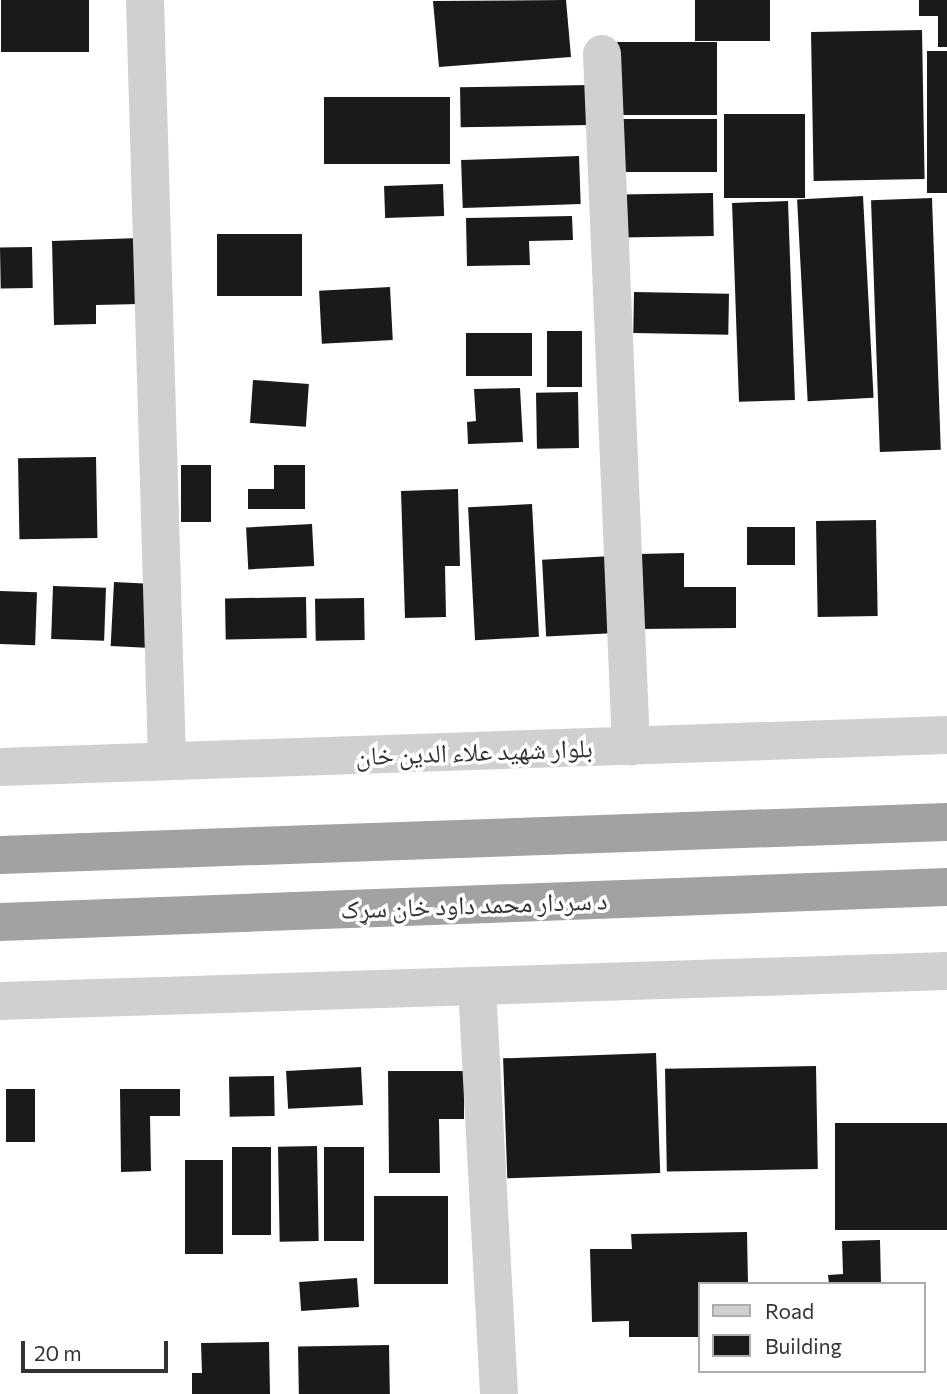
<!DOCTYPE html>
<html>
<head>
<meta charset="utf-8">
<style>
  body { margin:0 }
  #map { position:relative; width:947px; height:1394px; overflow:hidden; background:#fff; font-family:Commissioner,"Noto Naskh Arabic",sans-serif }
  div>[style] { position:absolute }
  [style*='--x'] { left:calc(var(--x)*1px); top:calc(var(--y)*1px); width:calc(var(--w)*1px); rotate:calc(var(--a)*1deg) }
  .building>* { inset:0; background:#1a1a1a; transform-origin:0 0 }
  .minor>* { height:38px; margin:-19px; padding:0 19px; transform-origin:19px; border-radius:19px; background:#d0d0d0 }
  .tertiary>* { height:38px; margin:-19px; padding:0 19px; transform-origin:19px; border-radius:19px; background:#d0d0d0 }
  .trunk>* { height:38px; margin:-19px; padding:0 19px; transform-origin:19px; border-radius:19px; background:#a2a2a2 }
  span { translate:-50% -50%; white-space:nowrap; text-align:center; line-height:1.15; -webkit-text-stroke:7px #fff; paint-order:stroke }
  .street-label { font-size:26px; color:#333 }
  .legend { position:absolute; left:698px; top:1282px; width:228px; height:91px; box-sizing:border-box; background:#fff; border:2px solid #adadad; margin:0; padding:9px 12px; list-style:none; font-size:21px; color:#333 }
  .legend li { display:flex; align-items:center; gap:14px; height:35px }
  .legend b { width:35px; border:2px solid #adadad }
  .scale { position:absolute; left:21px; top:1341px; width:147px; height:32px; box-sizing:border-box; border:4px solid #333; border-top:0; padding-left:9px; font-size:21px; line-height:24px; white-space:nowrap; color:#333; -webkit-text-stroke:5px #fff; paint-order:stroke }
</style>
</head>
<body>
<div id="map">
  <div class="building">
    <div style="left:1px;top:0;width:88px;height:52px"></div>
    <div style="clip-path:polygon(566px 0,571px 57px,439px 67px,433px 1px)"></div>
    <div style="left:695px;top:0;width:75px;height:41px"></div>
    <div style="clip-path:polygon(919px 0,947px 0,947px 47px,938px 47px,938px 16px,919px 16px)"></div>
    <div style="left:922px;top:30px;width:149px;height:111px;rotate:89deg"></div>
    <div style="left:717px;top:42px;width:73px;height:100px;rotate:90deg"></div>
    <div style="left:927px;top:51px;width:20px;height:142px"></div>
    <div style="left:589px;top:85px;width:40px;height:129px;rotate:89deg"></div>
    <div style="left:324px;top:97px;width:126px;height:67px"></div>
    <div style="left:724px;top:114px;width:81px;height:84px"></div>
    <div style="left:621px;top:119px;width:96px;height:53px"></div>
    <div style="left:579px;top:156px;width:48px;height:118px;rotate:88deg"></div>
    <div style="left:443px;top:184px;width:32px;height:59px;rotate:88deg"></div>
    <div style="left:713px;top:193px;width:43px;height:92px;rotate:89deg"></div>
    <div style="left:863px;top:196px;width:202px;height:66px;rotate:87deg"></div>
    <div style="left:932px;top:198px;width:252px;height:61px;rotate:88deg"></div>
    <div style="left:788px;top:201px;width:199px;height:56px;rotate:88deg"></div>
    <div style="clip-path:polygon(572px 216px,573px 240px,529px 241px,530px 265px,467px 266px,466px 218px)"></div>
    <div style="left:217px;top:234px;width:85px;height:62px"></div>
    <div style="clip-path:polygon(139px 238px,140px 304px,96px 305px,96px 324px,54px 325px,52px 241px)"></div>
    <div style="left:32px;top:247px;width:41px;height:32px;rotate:89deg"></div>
    <div style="left:390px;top:287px;width:53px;height:71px;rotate:87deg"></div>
    <div style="left:634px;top:292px;width:95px;height:41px;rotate:1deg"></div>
    <div style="left:547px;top:331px;width:35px;height:56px"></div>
    <div style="left:466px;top:333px;width:66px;height:43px"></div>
    <div style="left:253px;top:380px;width:56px;height:43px;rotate:4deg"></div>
    <div style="clip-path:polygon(520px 388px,523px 442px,468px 444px,467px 422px,476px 421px,474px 389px)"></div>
    <div style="left:578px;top:392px;width:56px;height:42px;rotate:89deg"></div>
    <div style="left:96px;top:457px;width:81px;height:78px;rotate:89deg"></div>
    <div style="left:181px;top:465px;width:30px;height:57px"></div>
    <div style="clip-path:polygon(274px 465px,305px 465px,305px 509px,248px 509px,248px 489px,274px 489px)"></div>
    <div style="clip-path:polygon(458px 489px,460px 566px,445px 566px,446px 617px,405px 618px,401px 491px)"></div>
    <div style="left:532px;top:504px;width:133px;height:64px;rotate:87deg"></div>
    <div style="left:876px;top:520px;width:96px;height:60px;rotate:89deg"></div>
    <div style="left:312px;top:524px;width:42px;height:66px;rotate:87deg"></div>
    <div style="left:795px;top:527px;width:38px;height:48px;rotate:90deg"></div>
    <div style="clip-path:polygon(684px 553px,684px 587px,736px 587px,736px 628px,639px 629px,638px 554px)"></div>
    <div style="left:612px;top:556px;width:77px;height:70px;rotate:87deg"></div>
    <div style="left:114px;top:582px;width:40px;height:64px;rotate:3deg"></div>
    <div style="left:53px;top:586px;width:53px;height:53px;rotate:2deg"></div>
    <div style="left:0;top:591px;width:37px;height:53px;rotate:2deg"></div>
    <div style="left:306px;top:597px;width:41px;height:81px;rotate:89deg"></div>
    <div style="left:364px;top:598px;width:42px;height:49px;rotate:89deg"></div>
    <div style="left:656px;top:1053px;width:120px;height:153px;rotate:88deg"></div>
    <div style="left:816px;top:1066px;width:103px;height:151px;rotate:89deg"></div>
    <div style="left:361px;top:1067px;width:38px;height:75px;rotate:87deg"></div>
    <div style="clip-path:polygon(388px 1071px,464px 1071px,464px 1119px,439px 1119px,440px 1173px,389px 1173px)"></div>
    <div style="left:274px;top:1076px;width:40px;height:45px;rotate:89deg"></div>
    <div style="left:6px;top:1089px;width:29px;height:53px"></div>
    <div style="clip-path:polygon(120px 1089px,180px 1089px,180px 1116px,150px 1116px,151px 1171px,121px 1172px)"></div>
    <div style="left:835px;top:1123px;width:112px;height:107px"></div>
    <div style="left:317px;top:1146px;width:95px;height:39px;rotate:89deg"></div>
    <div style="left:271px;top:1147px;width:88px;height:39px;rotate:90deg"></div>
    <div style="left:324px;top:1147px;width:40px;height:94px"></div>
    <div style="left:185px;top:1160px;width:38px;height:94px"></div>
    <div style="left:374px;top:1196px;width:74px;height:88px"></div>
    <div style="clip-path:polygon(747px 1232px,748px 1284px,700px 1284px,700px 1337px,629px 1337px,629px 1321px,592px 1322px,590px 1249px,632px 1249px,631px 1234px)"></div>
    <div style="clip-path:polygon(880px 1240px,881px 1284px,829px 1284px,828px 1275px,843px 1274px,842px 1241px)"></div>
    <div style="left:357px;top:1278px;width:29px;height:58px;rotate:86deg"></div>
    <div style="clip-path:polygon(269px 1342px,270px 1394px,192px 1394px,192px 1373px,202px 1373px,201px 1343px)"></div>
    <div style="left:389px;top:1345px;width:49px;height:91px;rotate:89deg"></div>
  </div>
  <div class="minor">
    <div style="--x:145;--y:0;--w:761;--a:88.34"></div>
    <div style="--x:602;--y:54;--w:693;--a:87.6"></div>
    <div style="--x:477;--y:987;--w:408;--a:86.9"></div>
  </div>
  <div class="tertiary">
    <div style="--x:0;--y:767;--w:948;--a:-1.94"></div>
    <div style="--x:0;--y:1001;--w:947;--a:-1.81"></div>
  </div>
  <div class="trunk">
    <div style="--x:0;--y:855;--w:948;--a:-2"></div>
    <div style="--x:0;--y:922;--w:948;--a:-2.12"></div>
  </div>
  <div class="street-label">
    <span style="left:474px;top:751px;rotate:-2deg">بلوار شهید علاء الدین خان</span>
    <span style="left:474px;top:904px;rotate:-2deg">د سردار محمد داود خان سړک</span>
  </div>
  <ul class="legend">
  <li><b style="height:9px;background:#d0d0d0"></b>Road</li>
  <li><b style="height:19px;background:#1a1a1a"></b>Building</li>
  </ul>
  <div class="scale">20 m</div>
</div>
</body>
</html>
